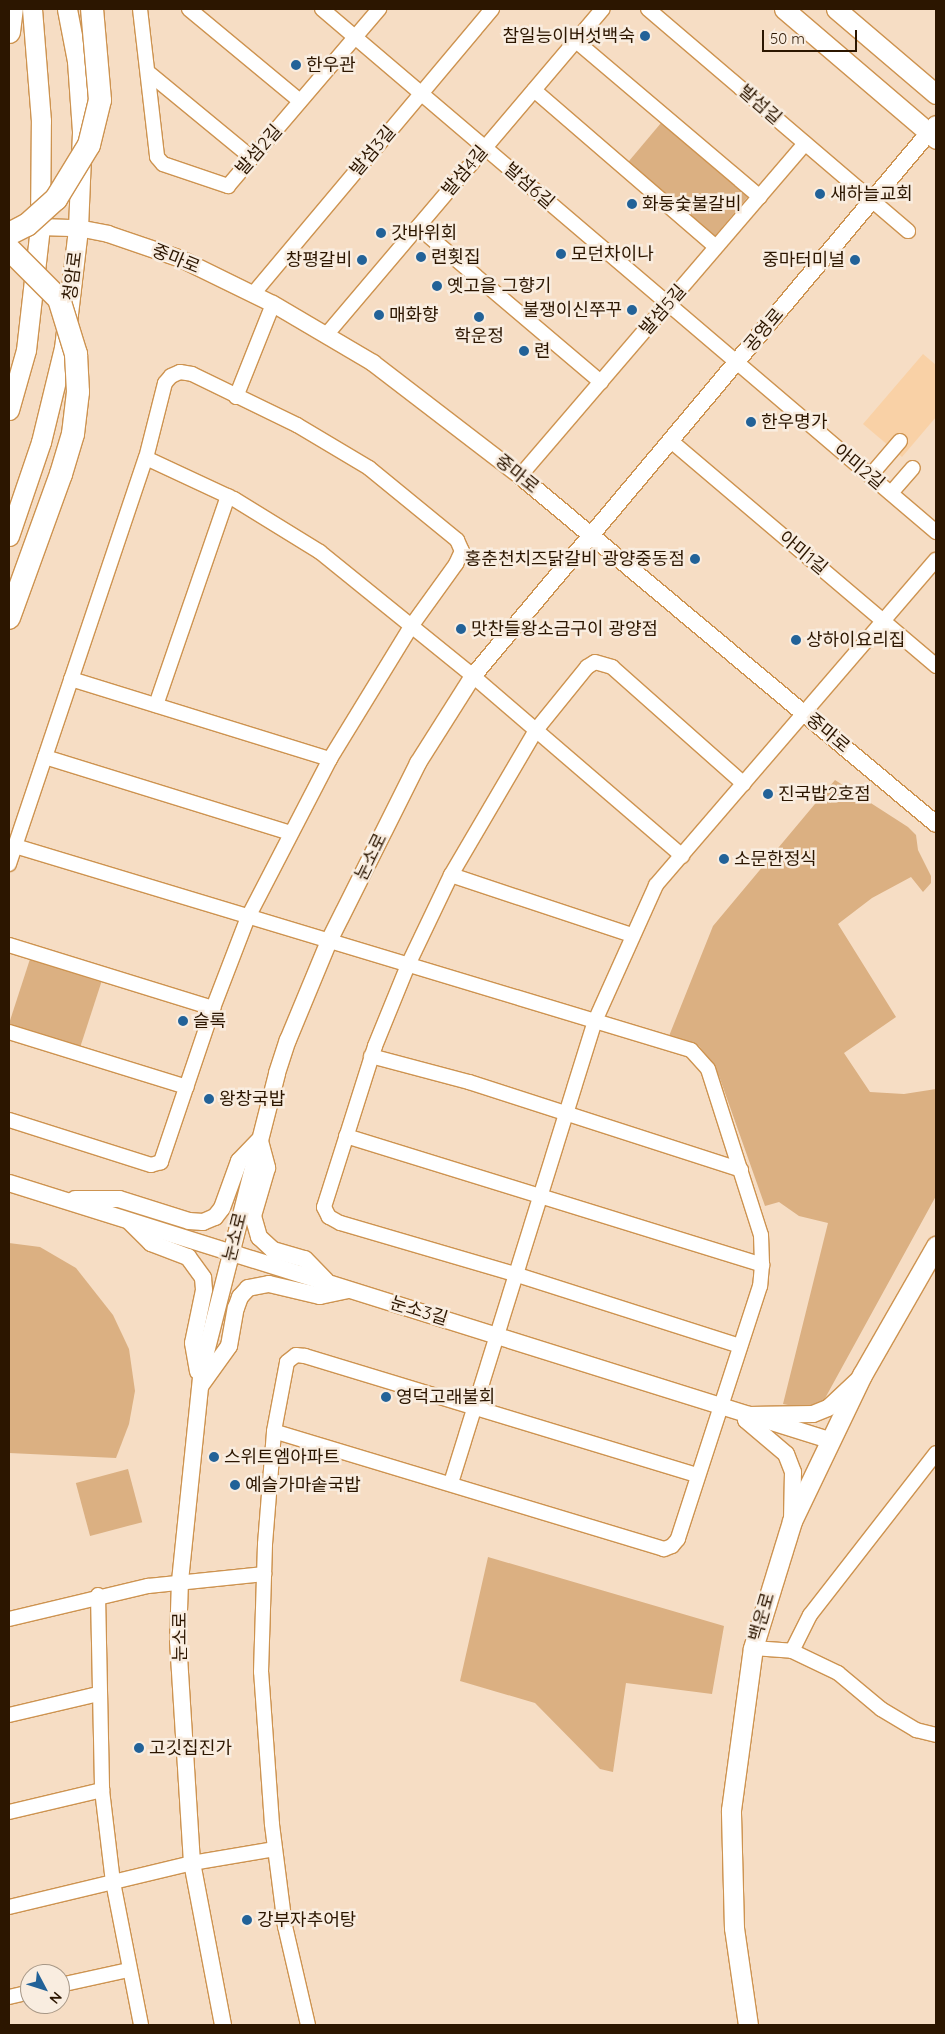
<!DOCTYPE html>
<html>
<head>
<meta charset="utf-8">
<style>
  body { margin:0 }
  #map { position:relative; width:945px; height:2034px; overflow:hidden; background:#f6ddc4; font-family:Quicksand,"Noto Sans KR",sans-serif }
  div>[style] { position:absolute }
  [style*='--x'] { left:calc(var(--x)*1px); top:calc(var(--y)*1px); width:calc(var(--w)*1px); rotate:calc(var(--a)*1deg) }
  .built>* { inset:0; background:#f9d1a6 }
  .green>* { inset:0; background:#dbb082; transform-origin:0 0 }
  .roads { filter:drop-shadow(1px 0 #cd9350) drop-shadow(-1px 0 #cd9350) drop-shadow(0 1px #cd9350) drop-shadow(0 -1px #cd9350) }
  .minor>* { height:14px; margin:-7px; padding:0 7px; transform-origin:7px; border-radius:7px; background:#fff }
  .tertiary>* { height:16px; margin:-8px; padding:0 8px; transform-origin:8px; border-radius:8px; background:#fff }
  .secondary>* { height:19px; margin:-9.5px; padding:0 9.5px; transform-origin:9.5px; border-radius:9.5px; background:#fff }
  .trunk>* { height:22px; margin:-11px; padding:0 11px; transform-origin:11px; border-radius:11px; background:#fff }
  .bridges { filter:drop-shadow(1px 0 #cd9350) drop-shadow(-1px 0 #cd9350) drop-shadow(0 1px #cd9350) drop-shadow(0 -1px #cd9350) }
  .trunk-bridge>* { height:22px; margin:-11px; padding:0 11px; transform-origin:11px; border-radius:11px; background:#fff }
  .dots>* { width:14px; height:14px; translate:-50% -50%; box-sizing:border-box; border:2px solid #f9ede0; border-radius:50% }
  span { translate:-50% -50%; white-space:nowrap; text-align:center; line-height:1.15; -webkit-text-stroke:5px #f9ede0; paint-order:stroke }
  .poi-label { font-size:18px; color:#2c1600 }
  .right { translate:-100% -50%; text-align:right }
  .left { translate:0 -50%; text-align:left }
  .street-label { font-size:18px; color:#2c1600 }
  .frame { position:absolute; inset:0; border:10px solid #2c1600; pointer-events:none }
  .north { position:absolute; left:20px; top:1964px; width:50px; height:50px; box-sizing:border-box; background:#f9ede0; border:1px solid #a79786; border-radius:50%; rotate:130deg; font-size:14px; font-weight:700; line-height:20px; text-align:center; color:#2c1600 }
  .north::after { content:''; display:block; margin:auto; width:18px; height:22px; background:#226298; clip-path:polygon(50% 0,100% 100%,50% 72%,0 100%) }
  .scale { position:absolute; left:762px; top:30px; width:95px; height:22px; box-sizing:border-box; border:2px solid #2c1600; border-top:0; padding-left:6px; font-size:15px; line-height:18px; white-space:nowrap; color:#2c1600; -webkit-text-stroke:4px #f9ede0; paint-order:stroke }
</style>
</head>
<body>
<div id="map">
  <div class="built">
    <div style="clip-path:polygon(923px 354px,936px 365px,936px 417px,902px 457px,863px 424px)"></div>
  </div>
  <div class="green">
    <div style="left:661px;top:123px;width:114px;height:52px;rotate:40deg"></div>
    <div style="clip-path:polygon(835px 780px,908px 827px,916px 835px,918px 850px,931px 876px,931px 883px,923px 892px,911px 877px,872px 898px,838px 924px,896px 1017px,844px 1053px,870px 1092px,904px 1094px,936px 1089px,936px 1196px,823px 1402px,808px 1409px,783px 1404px,828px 1223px,799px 1216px,779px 1202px,765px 1206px,719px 1076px,710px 1060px,699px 1046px,669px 1036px,713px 926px)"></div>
    <div style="left:30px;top:959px;width:75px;height:68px;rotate:18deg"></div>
    <div style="clip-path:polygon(9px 1243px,40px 1247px,76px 1268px,113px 1315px,129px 1349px,135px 1391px,129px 1424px,116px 1458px,9px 1453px)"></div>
    <div style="left:128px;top:1469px;width:55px;height:54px;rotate:75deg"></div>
    <div style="clip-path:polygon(488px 1557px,724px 1626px,712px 1694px,626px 1683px,613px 1772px,600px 1769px,535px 1703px,460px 1681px)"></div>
  </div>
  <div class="roads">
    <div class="minor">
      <div style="--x:140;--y:9;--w:149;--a:83.4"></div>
      <div style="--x:157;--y:157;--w:9;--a:49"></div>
      <div style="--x:163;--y:164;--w:69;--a:18.7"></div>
      <div style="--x:228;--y:186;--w:233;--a:-49.5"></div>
      <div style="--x:189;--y:9;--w:144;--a:39.7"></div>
      <div style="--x:322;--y:9;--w:807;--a:40.42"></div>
      <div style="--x:648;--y:9;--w:342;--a:40.5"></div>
      <div style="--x:576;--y:41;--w:241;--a:40.3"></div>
      <div style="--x:150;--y:74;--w:132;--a:39.5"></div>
      <div style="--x:534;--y:90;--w:240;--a:40.8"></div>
      <div style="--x:418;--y:227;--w:240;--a:40.3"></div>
      <div style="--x:253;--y:294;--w:372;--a:-50"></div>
      <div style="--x:327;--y:334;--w:426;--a:-49.7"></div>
      <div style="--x:236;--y:397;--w:100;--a:-68.3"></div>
      <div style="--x:671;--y:441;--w:348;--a:40.3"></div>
      <div style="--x:146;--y:458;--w:97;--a:25"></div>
      <div style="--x:234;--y:499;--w:101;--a:31.6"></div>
      <div style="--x:320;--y:552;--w:197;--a:39"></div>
      <div style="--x:473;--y:676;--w:276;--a:40.7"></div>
      <div style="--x:520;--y:476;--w:438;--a:-49.4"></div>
      <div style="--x:870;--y:476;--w:46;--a:-49.4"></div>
      <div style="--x:891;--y:493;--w:33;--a:-49"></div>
      <div style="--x:71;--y:679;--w:271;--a:17.2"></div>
      <div style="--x:156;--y:705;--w:221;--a:-71"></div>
      <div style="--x:45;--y:757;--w:257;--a:17.2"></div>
      <div style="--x:15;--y:846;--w:706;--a:16.79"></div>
      <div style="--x:691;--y:1050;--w:25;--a:48"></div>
      <div style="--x:708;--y:1069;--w:174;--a:72.3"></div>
      <div style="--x:761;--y:1235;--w:30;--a:88"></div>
      <div style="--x:762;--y:1265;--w:21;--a:95"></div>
      <div style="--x:760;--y:1286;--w:266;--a:108"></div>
      <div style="--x:678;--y:1539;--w:9;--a:131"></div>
      <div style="--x:672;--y:1546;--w:9;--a:159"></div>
      <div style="--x:664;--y:1549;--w:407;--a:-163.2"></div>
      <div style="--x:9;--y:864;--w:428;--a:-71.4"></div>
      <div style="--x:146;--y:458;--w:77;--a:-75.8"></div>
      <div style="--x:165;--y:383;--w:9;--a:-49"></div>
      <div style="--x:171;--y:376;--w:10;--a:-24"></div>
      <div style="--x:180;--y:372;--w:12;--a:9"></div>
      <div style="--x:192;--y:374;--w:117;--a:25.9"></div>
      <div style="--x:297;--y:425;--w:84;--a:30.8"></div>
      <div style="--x:369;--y:468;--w:114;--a:39.3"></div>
      <div style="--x:457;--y:540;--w:12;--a:66"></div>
      <div style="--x:462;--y:551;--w:14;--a:115"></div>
      <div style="--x:456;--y:564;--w:75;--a:125.8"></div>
      <div style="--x:412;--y:625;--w:157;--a:121.5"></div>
      <div style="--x:330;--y:759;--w:178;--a:117.4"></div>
      <div style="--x:248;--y:917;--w:97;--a:111"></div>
      <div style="--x:213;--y:1008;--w:163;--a:108.7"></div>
      <div style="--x:161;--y:1162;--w:10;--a:163"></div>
      <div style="--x:151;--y:1165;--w:149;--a:-162.4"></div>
      <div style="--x:451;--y:875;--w:190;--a:18.4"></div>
      <div style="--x:9;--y:945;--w:214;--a:17.2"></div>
      <div style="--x:9;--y:1032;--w:186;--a:17.2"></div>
      <div style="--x:371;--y:1056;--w:101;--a:14.9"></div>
      <div style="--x:469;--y:1082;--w:286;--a:17.9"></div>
      <div style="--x:346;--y:1136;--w:436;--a:17.2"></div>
      <div style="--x:740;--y:1346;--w:233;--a:-162.3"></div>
      <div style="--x:518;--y:1275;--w:185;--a:-163.7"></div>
      <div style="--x:340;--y:1223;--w:13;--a:-151"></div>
      <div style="--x:329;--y:1217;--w:11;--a:-117"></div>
      <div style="--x:324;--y:1207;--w:169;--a:-72.4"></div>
      <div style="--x:375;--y:1046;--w:87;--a:-67.8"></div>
      <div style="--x:408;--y:965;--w:100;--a:-64.5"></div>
      <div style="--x:451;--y:875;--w:168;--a:-59.6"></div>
      <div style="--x:536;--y:730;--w:81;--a:-51"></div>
      <div style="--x:587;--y:667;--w:9;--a:-32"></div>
      <div style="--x:595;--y:662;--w:18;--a:16"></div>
      <div style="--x:612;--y:667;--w:176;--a:41.6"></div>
      <div style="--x:451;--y:1483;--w:484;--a:-72.7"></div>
      <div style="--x:595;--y:1021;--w:149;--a:-65.8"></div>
      <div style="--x:656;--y:885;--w:429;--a:-49.3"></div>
      <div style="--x:98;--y:1595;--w:195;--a:88.8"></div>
      <div style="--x:102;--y:1790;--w:93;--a:83.2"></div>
      <div style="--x:113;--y:1882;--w:146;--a:78.9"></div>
      <div style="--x:9;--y:1619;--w:143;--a:-13.4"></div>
      <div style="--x:148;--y:1586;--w:117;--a:-5.9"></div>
      <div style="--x:753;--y:1648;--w:39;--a:4"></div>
      <div style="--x:792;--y:1651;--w:51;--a:25.6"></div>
      <div style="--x:838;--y:1673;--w:56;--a:39.9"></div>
      <div style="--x:881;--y:1709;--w:41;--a:31"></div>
      <div style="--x:916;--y:1730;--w:21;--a:14"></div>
      <div style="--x:792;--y:1651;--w:40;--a:-63.4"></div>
      <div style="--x:810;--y:1615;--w:205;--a:-52.1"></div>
      <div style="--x:9;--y:1715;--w:91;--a:-13.3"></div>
      <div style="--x:9;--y:1812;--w:96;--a:-13.3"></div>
      <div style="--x:9;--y:1907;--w:188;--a:-13.5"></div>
      <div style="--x:192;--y:1863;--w:84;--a:-9.6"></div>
      <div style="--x:60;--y:1985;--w:70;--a:-12.4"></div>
      <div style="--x:9;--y:1997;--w:22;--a:-13"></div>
      <div style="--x:308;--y:2025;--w:102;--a:-103.1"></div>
      <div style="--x:285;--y:1926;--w:103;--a:-97.3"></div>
      <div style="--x:272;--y:1824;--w:152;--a:-94.1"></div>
      <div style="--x:261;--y:1672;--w:128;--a:-88.2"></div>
      <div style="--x:265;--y:1544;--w:113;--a:-85.4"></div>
      <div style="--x:274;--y:1431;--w:70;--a:-79.3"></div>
      <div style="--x:287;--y:1362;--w:11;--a:-38"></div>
      <div style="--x:296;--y:1355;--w:9;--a:6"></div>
      <div style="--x:305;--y:1356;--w:410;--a:16.9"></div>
    </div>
    <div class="tertiary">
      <div style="--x:40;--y:227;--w:38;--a:2"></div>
      <div style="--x:78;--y:228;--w:31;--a:11"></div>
      <div style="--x:108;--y:234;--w:77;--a:18.9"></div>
      <div style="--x:181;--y:259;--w:102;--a:26.1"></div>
      <div style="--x:273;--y:304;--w:116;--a:30.5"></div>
      <div style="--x:373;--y:363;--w:185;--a:37.5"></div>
      <div style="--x:520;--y:476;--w:542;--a:39.91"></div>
      <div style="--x:260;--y:1141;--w:28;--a:75"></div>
      <div style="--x:267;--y:1168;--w:50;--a:106.3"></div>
      <div style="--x:253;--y:1216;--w:22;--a:74"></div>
      <div style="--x:259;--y:1237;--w:19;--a:43"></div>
      <div style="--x:273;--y:1250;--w:33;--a:16"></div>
      <div style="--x:305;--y:1259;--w:30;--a:46"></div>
      <div style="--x:9;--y:1183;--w:859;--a:17.4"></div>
      <div style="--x:75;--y:1199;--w:44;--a:0"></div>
      <div style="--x:119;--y:1199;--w:73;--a:17.4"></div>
      <div style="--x:189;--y:1221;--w:14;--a:4"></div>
      <div style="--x:203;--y:1222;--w:13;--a:-23"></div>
      <div style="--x:215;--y:1217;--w:11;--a:-52"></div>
      <div style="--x:222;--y:1208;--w:50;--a:-70.1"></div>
      <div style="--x:239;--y:1161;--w:28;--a:-46"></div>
      <div style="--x:130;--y:1222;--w:30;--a:45"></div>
      <div style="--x:151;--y:1243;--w:40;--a:21"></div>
      <div style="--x:188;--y:1257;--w:26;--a:54"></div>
      <div style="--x:203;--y:1278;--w:12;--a:85"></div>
      <div style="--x:204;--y:1290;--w:54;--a:101.7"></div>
      <div style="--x:193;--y:1343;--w:29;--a:80"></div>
      <div style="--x:201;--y:1385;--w:48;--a:-54.3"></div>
      <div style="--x:229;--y:1346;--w:39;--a:-80"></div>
      <div style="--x:236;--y:1308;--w:12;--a:-70"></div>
      <div style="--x:240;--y:1297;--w:12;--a:-48"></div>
      <div style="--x:248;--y:1288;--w:21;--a:-11"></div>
      <div style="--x:269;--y:1284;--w:52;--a:13.2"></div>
      <div style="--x:320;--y:1296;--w:29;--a:-12"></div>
      <div style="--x:792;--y:1520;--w:48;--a:-88.8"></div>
      <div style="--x:793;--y:1472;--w:19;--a:-111"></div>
      <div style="--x:786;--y:1454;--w:52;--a:-139.6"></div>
      <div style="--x:746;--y:1420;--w:6;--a:-59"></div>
      <div style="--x:749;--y:1415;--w:64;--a:-0.9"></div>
      <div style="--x:813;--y:1414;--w:16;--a:-22"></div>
      <div style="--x:828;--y:1408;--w:42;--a:-43.1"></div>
      <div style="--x:223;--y:2025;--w:165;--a:-100.8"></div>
      <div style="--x:192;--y:1863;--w:222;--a:-93.6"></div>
      <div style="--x:178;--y:1641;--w:60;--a:-88.1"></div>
      <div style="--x:180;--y:1581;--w:214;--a:-84.1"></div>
      <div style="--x:202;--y:1368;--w:304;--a:-75.7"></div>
      <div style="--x:277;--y:1073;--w:35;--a:-72"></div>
      <div style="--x:288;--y:1040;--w:107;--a:-67.5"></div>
      <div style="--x:329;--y:941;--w:199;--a:-63.4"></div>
      <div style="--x:418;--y:763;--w:103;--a:-57.7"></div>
      <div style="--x:473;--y:676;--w:720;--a:-50.01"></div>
    </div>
    <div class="secondary">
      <div style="--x:784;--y:9;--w:200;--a:40.5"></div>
      <div style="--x:836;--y:9;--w:131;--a:40.4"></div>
      <div style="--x:9;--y:410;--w:62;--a:-74.2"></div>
      <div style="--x:26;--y:350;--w:124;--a:-83.5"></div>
      <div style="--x:40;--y:227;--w:106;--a:-89.5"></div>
      <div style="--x:41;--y:121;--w:112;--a:-94.6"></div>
      <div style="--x:9;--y:536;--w:99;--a:-71.2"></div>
      <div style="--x:41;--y:442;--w:97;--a:-76.3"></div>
      <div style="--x:64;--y:348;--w:121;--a:-83.3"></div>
      <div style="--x:78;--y:228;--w:97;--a:-87.6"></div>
      <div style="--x:82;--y:131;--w:70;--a:-94.1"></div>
      <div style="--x:77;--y:61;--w:53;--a:-100.9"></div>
      <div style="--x:748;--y:2025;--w:98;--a:-98.2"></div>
      <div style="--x:734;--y:1928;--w:118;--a:-91.5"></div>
      <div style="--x:731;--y:1810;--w:163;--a:-82.3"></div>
      <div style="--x:753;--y:1648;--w:133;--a:-72.9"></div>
      <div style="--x:792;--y:1521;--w:162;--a:-64.4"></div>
      <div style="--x:862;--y:1375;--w:149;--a:-60.2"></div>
    </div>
    <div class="trunk">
      <div style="--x:9;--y:32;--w:23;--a:-83"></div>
    </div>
  </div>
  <div class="bridges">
    <div class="trunk-bridge">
      <div style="--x:9;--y:234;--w:20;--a:-27"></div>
      <div style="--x:27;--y:225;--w:39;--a:-42"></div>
      <div style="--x:56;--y:199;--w:63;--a:-58.6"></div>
      <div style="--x:89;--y:145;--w:46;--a:-76.3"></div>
      <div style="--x:100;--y:100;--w:91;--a:-95"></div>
      <div style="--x:9;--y:249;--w:71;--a:45"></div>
      <div style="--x:59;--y:299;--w:58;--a:72.8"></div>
      <div style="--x:76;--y:354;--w:38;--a:87"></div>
      <div style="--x:78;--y:392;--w:42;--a:96.8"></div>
      <div style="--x:73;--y:434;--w:42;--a:106.7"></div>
      <div style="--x:61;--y:474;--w:153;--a:109.9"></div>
    </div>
  </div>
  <div class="dots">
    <div style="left:645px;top:36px;background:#226298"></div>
    <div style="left:296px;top:65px;background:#226298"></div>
    <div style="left:820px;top:194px;background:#226298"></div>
    <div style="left:632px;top:204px;background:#226298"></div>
    <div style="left:381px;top:233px;background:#226298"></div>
    <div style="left:561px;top:254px;background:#226298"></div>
    <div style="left:421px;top:257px;background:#226298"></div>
    <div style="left:362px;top:260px;background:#226298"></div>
    <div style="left:855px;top:260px;background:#226298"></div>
    <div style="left:437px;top:286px;background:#226298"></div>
    <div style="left:632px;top:310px;background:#226298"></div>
    <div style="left:379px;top:315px;background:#226298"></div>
    <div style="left:479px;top:317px;background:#226298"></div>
    <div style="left:524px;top:351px;background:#226298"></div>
    <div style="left:751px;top:422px;background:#226298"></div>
    <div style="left:695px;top:559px;background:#226298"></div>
    <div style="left:461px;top:629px;background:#226298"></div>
    <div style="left:796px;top:640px;background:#226298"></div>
    <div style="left:768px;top:794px;background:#226298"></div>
    <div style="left:724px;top:859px;background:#226298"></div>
    <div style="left:183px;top:1021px;background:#226298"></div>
    <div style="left:209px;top:1099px;background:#226298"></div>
    <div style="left:386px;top:1397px;background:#226298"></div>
    <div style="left:214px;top:1457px;background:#226298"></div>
    <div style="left:235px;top:1485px;background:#226298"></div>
    <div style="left:139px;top:1748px;background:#226298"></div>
    <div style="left:247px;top:1920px;background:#226298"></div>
  </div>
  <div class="poi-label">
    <span class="right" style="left:635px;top:36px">참일능이버섯백숙</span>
    <span class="left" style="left:306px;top:65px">한우관</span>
    <span class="left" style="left:830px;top:194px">새하늘교회</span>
    <span class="left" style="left:642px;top:204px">화둥숯불갈비</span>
    <span class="left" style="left:391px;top:233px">갓바위회</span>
    <span class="left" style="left:571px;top:254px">모던차이나</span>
    <span class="left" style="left:431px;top:257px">련횟집</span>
    <span class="right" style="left:352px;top:260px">창평갈비</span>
    <span class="right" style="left:845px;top:260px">중마터미널</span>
    <span class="left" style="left:447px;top:286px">옛고을 그향기</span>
    <span class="right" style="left:622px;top:310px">불쟁이신쭈꾸</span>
    <span class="left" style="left:389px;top:315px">매화향</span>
    <span style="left:479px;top:336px">학운정</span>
    <span class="left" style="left:534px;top:351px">련</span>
    <span class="left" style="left:761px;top:422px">한우명가</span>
    <span class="right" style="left:685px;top:559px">홍춘천치즈닭갈비 광양중동점</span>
    <span class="left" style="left:471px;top:629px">맛찬들왕소금구이 광양점</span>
    <span class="left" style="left:806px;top:640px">상하이요리집</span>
    <span class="left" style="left:778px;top:794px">진국밥2호점</span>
    <span class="left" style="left:734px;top:859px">소문한정식</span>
    <span class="left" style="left:193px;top:1021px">슬록</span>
    <span class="left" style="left:219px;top:1099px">왕창국밥</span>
    <span class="left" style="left:396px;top:1397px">영덕고래불회</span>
    <span class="left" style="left:224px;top:1457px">스위트엠아파트</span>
    <span class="left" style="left:245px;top:1485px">예슬가마솥국밥</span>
    <span class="left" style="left:149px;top:1748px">고깃집진가</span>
    <span class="left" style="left:257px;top:1920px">강부자추어탕</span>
  </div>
  <div class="street-label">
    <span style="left:760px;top:105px;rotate:41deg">발섬길</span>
    <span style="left:259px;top:150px;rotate:-49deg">발섬2길</span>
    <span style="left:373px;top:151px;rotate:-50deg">발섬3길</span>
    <span style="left:465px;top:171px;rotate:-50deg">발섬4길</span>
    <span style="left:529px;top:186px;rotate:41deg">발섬6길</span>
    <span style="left:176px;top:259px;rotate:22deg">중마로</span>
    <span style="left:73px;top:276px;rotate:-83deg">청암로</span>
    <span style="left:663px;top:310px;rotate:-49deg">발섬5길</span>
    <span style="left:764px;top:330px;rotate:-50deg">공영로</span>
    <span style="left:859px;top:467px;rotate:40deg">아미2길</span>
    <span style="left:517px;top:474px;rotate:39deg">중마로</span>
    <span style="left:803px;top:553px;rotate:40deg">아미1길</span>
    <span style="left:828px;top:733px;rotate:40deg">중마로</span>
    <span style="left:371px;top:857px;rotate:-64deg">눈소로</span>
    <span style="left:235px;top:1237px;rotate:-76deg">눈소로</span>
    <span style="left:419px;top:1311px;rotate:17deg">눈소3길</span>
    <span style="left:762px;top:1617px;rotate:-74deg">백운로</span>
    <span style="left:180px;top:1637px;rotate:-90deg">눈소로</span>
  </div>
  <div class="frame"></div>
  <div class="north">N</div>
  <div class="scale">50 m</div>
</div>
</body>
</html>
